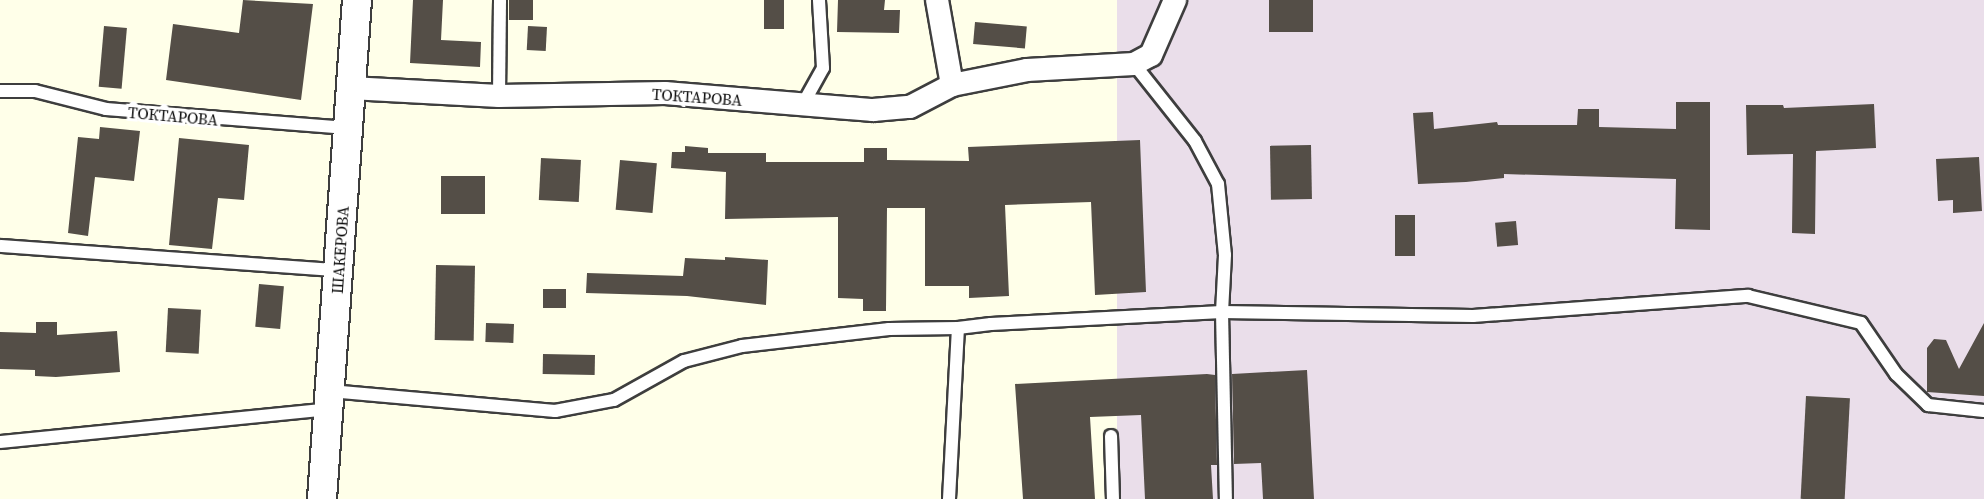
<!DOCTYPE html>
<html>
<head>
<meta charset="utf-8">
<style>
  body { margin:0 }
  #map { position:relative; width:1984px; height:499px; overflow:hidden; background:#ffffe9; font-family:"Source Serif 4",serif }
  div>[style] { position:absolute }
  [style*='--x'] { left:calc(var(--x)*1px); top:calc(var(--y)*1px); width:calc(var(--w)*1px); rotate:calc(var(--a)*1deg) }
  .industrial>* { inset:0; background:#eadeea; transform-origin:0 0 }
  .building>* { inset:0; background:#544e47; transform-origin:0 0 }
  .roads { filter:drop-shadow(2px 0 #3e3e3e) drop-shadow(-2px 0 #3e3e3e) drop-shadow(0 2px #3e3e3e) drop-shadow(0 -2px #3e3e3e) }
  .service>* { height:12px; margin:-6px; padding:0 6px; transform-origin:6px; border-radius:6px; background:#fff }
  .minor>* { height:22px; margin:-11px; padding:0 11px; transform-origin:11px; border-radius:11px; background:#fff }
  .tertiary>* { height:28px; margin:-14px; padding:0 14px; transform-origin:14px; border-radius:14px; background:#fff }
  span { translate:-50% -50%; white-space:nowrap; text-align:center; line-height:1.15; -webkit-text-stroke:6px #fff; paint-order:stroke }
  .street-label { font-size:16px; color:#0b0b0b }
</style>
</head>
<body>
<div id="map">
  <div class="industrial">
    <div style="left:1117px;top:0;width:867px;height:501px"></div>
  </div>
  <div class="building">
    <div style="clip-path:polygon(243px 0,313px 4px,301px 100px,166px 80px,173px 24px,239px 33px)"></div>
    <div style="clip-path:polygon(413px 0,443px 0,441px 40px,481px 42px,480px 67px,410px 63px)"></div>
    <div style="left:509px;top:0;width:24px;height:20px"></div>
    <div style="left:764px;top:0;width:20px;height:29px"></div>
    <div style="clip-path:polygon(838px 0,885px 0,884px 10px,900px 10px,899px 33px,837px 32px)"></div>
    <div style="left:1269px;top:0;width:44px;height:32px"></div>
    <div style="left:975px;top:22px;width:52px;height:22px;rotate:5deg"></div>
    <div style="left:104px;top:26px;width:23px;height:61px;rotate:5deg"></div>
    <div style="left:528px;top:26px;width:19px;height:24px;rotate:3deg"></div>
    <div style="clip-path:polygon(1676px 102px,1710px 102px,1710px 230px,1675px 229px,1676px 179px,1504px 174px,1504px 178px,1466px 182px,1418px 184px,1413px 113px,1433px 112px,1434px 129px,1497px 122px,1498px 125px,1577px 125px,1578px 109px,1599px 109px,1599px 127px,1676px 129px)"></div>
    <div style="clip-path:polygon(1874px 104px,1876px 148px,1816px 151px,1815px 234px,1792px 233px,1793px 154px,1747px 155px,1746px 105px,1783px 105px,1784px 108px)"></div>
    <div style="clip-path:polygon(100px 127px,140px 131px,134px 181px,95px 177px,88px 236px,68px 233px,78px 137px,99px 139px)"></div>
    <div style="clip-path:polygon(179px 138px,249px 145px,244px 200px,218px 198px,212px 249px,169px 245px)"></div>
    <div style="clip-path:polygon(1140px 140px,1146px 292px,1095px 295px,1091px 202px,1005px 205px,1009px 296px,969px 298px,969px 286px,925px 286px,925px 208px,887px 208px,886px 311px,863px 311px,863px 299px,838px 298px,838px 217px,725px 219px,726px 172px,671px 168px,672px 152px,685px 152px,685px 146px,708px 148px,708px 153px,766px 153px,766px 162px,864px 162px,864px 148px,887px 148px,887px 160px,969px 161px,968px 147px)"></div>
    <div style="left:1311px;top:145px;width:54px;height:41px;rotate:89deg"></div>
    <div style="clip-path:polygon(1979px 157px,1982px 211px,1953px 213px,1953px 200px,1938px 201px,1936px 159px)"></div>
    <div style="left:541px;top:158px;width:40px;height:42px;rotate:3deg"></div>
    <div style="left:620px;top:160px;width:37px;height:50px;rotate:5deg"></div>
    <div style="left:441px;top:176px;width:44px;height:38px"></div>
    <div style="left:1395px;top:215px;width:20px;height:41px"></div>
    <div style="left:1516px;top:221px;width:24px;height:21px;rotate:85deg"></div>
    <div style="clip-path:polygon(725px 257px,768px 260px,766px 305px,687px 296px,586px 293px,587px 273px,683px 276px,685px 258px,725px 260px)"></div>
    <div style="left:436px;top:265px;width:39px;height:75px;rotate:1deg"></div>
    <div style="left:259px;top:284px;width:25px;height:43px;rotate:5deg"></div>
    <div style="left:543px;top:289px;width:23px;height:19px"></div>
    <div style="left:168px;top:308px;width:33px;height:44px;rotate:3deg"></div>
    <div style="clip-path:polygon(36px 322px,57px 322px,57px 335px,117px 331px,120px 372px,56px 377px,35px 376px,35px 370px,0 369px,0 332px,36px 333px)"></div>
    <div style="left:486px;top:323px;width:28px;height:19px;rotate:2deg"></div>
    <div style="clip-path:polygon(1984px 323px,1984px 396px,1927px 392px,1927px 348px,1934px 339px,1946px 340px,1959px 369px)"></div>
    <div style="left:543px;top:354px;width:52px;height:20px;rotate:1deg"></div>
    <div style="clip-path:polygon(1307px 370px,1314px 499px,1263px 499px,1261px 463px,1234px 464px,1232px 374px)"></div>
    <div style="clip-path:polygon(1207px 374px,1215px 375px,1217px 465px,1211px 465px,1213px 499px,1145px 499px,1141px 415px,1090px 417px,1095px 499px,1023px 499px,1015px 384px)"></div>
    <div style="left:1806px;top:396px;width:44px;height:103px;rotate:3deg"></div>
  </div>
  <div class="roads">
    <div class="service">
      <div style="--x:1134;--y:64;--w:98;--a:51.6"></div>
      <div style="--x:1195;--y:141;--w:49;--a:61.9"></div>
      <div style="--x:1218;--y:184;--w:71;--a:84.4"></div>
      <div style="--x:1225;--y:255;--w:57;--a:93"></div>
      <div style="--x:1222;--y:312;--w:187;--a:88.8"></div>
      <div style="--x:0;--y:91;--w:35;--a:0"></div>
      <div style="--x:35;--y:91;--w:73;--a:14.2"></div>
      <div style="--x:106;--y:109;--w:242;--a:4.5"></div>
      <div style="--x:499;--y:96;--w:96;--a:-89.4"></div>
      <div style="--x:803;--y:104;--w:41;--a:-60.9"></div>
      <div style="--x:823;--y:68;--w:68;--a:-93.4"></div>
      <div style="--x:0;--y:246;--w:339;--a:4.1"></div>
      <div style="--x:330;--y:391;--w:226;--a:5.1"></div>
      <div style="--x:555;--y:411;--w:60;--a:-10.6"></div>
      <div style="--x:614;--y:400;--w:80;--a:-29.1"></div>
      <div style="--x:684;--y:361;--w:60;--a:-14.5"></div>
      <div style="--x:742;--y:346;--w:148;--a:-6.6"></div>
      <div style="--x:889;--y:329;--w:69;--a:-0.8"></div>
      <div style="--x:1111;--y:436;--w:63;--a:88.2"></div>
      <div style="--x:0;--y:442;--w:330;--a:-5.7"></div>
      <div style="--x:949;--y:499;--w:171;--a:-87"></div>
      <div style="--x:958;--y:328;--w:33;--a:-7"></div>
      <div style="--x:991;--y:324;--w:231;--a:-3"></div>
      <div style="--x:1222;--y:312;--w:251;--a:0.9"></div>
      <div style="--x:1473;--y:316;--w:276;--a:-4.2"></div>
      <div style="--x:1748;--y:296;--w:116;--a:13.4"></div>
      <div style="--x:1861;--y:323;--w:62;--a:55.5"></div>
      <div style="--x:1896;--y:374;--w:45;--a:44.1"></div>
      <div style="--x:1928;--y:405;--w:56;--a:6.1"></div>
    </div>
    <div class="minor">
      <div style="--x:952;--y:85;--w:76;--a:-11.3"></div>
      <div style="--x:1027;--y:70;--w:107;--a:-3.2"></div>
      <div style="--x:1134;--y:64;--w:19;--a:-28"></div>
      <div style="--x:1151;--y:55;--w:60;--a:-66.4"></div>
      <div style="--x:350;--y:88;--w:149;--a:3.1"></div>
      <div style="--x:499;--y:96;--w:166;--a:-1"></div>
      <div style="--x:665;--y:93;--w:209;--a:4.7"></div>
      <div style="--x:873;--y:110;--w:37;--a:-5"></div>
      <div style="--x:910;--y:107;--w:47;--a:-27.6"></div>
      <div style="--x:952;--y:85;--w:86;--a:-100"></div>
    </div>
    <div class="tertiary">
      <div style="--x:322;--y:499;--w:500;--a:-85.99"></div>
    </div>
  </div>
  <div class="street-label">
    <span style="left:697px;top:97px;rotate:4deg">ТОКТАРОВА</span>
    <span style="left:173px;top:116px;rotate:5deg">ТОКТАРОВА</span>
    <span style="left:340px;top:250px;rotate:-86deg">ШАКЕРОВА</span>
  </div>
</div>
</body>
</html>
